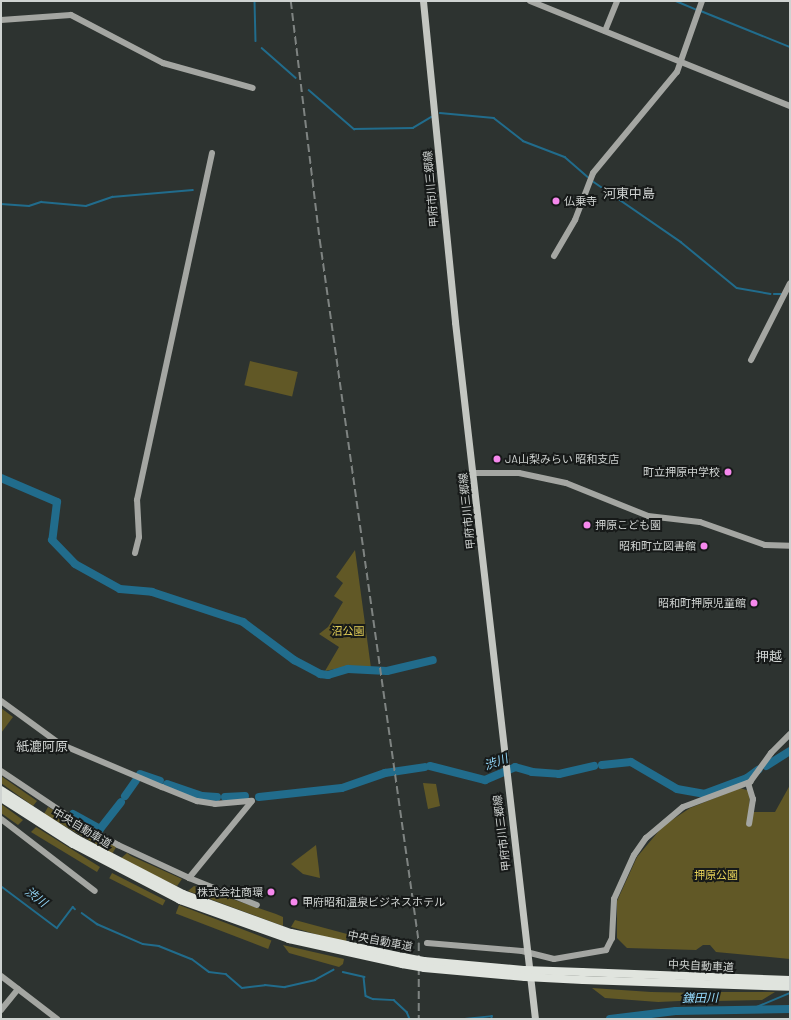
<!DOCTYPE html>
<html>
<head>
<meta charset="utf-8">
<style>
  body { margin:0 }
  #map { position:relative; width:791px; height:1020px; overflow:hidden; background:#2d3330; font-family:Barlow,"Noto Sans JP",sans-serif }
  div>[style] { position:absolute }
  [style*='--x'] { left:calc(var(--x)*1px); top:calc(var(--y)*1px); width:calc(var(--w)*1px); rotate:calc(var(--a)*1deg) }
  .green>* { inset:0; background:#615826; transform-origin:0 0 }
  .stream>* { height:1.5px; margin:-0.75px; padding:0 0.75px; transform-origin:0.75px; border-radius:0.75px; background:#216c8c }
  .river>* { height:8px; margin:-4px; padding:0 4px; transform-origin:4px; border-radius:4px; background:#216c8c }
  .secondary>* { height:6px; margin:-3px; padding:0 3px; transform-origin:3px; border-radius:3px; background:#a4a6a2 }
  .primary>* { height:7px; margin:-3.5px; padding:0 3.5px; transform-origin:3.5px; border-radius:3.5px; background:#c3c6c1 }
  .highway>* { height:8px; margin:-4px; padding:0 4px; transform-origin:4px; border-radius:4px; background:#e0e4de }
  .rail>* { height:1.5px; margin-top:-0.75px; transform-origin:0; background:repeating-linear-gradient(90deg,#7e8381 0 8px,transparent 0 12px) }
  .highway-bridge>* { height:8px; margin:-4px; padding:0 4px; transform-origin:4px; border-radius:4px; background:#e0e4de }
  .dots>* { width:11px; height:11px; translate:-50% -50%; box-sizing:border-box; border:2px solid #171a19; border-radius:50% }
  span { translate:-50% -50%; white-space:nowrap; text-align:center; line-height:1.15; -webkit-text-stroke:4px #171a19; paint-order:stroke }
  .street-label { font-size:11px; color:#cfd3d1 }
  .poi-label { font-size:11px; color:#cfd3d1 }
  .left { translate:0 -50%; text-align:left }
  .right { translate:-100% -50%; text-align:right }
  .park-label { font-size:11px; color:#e3cf58 }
  .water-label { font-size:12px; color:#94d8fa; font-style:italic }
  .quarter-label { font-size:13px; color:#cfd3d1 }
  .frame { position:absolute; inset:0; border:2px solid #cfd3d1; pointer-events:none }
</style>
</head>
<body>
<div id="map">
  <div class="green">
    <div style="left:250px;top:361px;width:49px;height:25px;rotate:13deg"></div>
    <div style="clip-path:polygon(355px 550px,371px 668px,350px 666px,325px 671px,339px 647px,319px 634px,328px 627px,343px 602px,334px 596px,343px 583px,336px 577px)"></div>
    <div style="clip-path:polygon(1px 708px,13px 717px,1px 733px)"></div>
    <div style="clip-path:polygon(1px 776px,37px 801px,33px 806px,1px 783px)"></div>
    <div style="clip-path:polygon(423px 783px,436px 784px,440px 806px,428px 809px)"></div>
    <div style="clip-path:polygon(790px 785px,790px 959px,716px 952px,710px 945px,703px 945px,696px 950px,627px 948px,617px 938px,617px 901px,637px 857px,663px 826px,690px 808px,740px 788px,750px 791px,749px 812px,775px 812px)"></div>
    <div style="clip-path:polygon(1px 804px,23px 820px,18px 825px,1px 813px)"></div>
    <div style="left:48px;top:807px;width:79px;height:8px;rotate:30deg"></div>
    <div style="clip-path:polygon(36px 827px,100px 867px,97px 872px,31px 832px)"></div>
    <div style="clip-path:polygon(316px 845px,320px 878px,303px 874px,291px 864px)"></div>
    <div style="clip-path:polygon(127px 853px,131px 856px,182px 879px,177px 886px,159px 878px,120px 859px)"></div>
    <div style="left:112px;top:873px;width:60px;height:6px;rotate:27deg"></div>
    <div style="clip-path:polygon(194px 886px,276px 914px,283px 917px,283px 926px,188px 891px)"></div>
    <div style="left:179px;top:905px;width:99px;height:9px;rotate:21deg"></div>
    <div style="clip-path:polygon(295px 920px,347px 934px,346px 943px,291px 927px)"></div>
    <div style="clip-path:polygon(283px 945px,344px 959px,343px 964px,339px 967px,289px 953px)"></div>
    <div style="clip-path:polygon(592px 988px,651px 992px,702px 993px,701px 1000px,658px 1002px,605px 998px)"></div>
    <div style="clip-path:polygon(712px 992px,775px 992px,762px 1000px,716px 1001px,713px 999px)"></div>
  </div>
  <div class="stream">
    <div style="--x:255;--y:1;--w:40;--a:88.6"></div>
    <div style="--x:676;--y:1;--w:23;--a:23"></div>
    <div style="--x:701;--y:11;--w:96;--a:22"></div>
    <div style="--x:262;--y:48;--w:45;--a:41.4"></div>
    <div style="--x:309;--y:90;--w:60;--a:40.9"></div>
    <div style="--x:354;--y:129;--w:59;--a:-1"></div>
    <div style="--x:413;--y:128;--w:21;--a:-31"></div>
    <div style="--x:440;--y:113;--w:54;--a:5.3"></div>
    <div style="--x:494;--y:118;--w:37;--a:38"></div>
    <div style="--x:523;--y:141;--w:45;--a:20.9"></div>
    <div style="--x:565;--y:157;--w:30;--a:41"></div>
    <div style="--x:594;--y:182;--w:106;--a:34.6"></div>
    <div style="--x:681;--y:242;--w:72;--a:39.4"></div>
    <div style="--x:737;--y:288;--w:34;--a:10"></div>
    <div style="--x:1;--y:204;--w:28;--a:4"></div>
    <div style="--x:29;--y:206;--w:13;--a:-18"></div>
    <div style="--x:41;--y:202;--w:45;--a:5.1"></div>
    <div style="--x:86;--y:206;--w:28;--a:-19"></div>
    <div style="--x:112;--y:197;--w:81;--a:-4.9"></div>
    <div style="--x:774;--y:294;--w:7;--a:0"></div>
    <div style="--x:1;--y:886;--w:70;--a:36.9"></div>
    <div style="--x:57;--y:928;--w:26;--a:-53"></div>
    <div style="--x:73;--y:907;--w:3;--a:45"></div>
    <div style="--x:82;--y:913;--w:19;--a:36"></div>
    <div style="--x:97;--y:924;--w:50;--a:23.5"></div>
    <div style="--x:143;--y:944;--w:16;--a:7"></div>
    <div style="--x:159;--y:946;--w:35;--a:22"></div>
    <div style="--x:192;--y:959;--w:21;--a:37"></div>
    <div style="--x:209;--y:972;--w:17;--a:7"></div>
    <div style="--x:226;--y:974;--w:21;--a:41"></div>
    <div style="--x:242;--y:988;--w:23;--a:-7"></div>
    <div style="--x:265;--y:985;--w:20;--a:6"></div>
    <div style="--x:285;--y:987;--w:31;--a:-13"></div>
    <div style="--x:315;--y:980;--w:21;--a:-29"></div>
    <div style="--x:343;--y:972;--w:22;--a:13"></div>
    <div style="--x:364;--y:977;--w:19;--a:84"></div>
    <div style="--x:366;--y:996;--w:8;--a:23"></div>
    <div style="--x:373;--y:999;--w:21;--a:3"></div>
    <div style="--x:394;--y:1000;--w:18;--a:43"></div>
    <div style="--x:407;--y:1012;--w:8;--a:67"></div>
    <div style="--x:752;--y:1009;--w:41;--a:-22.8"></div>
    <div style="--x:465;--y:1019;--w:27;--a:-6"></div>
    <div style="--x:492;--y:1016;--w:3;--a:90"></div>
  </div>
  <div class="river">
    <div style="--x:1;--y:478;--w:61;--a:23.2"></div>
    <div style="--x:57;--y:502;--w:38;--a:97"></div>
    <div style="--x:52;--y:540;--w:33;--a:46"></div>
    <div style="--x:75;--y:564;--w:51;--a:29.1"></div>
    <div style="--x:120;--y:589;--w:32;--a:5"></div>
    <div style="--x:152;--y:592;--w:96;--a:18.2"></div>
    <div style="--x:243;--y:622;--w:64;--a:36.7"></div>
    <div style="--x:294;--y:660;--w:30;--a:28"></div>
    <div style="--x:320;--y:674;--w:8;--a:7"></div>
    <div style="--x:328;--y:675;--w:21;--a:-17"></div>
    <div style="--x:348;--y:669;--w:39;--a:3"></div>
    <div style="--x:387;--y:671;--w:47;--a:-13.4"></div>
    <div style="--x:602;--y:765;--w:29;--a:-6"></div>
    <div style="--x:631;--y:762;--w:53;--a:30.4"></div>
    <div style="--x:677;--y:789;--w:27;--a:10"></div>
    <div style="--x:704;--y:794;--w:46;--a:-20.4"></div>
    <div style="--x:747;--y:778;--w:14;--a:-36"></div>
    <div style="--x:430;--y:766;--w:57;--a:14.3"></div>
    <div style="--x:485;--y:780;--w:33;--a:-23"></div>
    <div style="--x:515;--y:767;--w:18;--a:16"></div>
    <div style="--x:532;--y:772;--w:27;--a:4"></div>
    <div style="--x:559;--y:774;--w:36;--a:-13"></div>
    <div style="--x:766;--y:766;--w:28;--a:-32"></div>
    <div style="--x:140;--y:774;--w:21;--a:19"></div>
    <div style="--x:167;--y:784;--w:37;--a:19"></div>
    <div style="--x:202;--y:796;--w:15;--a:4"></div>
    <div style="--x:125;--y:796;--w:19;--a:-55"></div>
    <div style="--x:225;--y:797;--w:20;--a:-3"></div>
    <div style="--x:259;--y:797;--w:83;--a:-6.2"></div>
    <div style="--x:342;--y:788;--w:46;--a:-19.2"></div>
    <div style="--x:385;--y:773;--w:40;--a:-8.5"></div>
    <div style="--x:73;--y:814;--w:31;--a:29"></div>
    <div style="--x:100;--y:829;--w:34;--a:-52"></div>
    <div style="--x:610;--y:1019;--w:66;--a:-6.9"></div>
    <div style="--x:676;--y:1011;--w:114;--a:-1"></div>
  </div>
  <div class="secondary">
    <div style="--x:530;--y:1;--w:280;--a:22"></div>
    <div style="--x:1;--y:20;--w:70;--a:-4.1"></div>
    <div style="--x:71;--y:15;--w:104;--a:27.6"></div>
    <div style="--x:163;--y:63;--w:93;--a:15.5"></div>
    <div style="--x:605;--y:31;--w:32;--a:-68"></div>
    <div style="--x:554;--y:256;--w:42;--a:-59.7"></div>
    <div style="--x:575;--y:220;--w:50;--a:-69"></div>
    <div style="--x:593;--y:173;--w:131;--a:-50.3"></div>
    <div style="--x:677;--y:72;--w:75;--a:-70.6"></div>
    <div style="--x:751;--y:360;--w:86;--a:-63.1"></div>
    <div style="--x:473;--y:473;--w:46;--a:0"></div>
    <div style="--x:519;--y:473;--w:48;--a:12"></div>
    <div style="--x:566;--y:483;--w:88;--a:21.9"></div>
    <div style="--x:648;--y:516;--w:52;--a:6.6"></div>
    <div style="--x:700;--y:522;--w:69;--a:19.5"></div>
    <div style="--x:765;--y:545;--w:25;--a:2"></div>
    <div style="--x:135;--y:553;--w:16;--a:-76"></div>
    <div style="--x:139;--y:537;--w:37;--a:-93"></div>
    <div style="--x:137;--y:500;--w:355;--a:-77.8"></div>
    <div style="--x:1;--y:701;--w:73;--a:36.1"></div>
    <div style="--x:60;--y:744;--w:111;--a:22.9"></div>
    <div style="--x:162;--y:787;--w:38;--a:22"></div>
    <div style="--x:197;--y:801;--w:18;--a:9"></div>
    <div style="--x:215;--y:804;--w:37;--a:-5"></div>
    <div style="--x:1;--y:771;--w:88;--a:33.9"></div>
    <div style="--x:74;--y:820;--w:51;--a:29.6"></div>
    <div style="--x:118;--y:845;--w:78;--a:24.9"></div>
    <div style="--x:189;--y:878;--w:73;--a:21.7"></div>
    <div style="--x:748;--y:783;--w:17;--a:73"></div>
    <div style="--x:753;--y:799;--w:25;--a:99"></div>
    <div style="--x:1;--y:819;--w:118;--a:37.5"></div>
    <div style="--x:189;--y:878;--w:99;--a:-50.7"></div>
    <div style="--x:427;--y:943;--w:95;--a:4.8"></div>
    <div style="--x:522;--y:951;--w:33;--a:14"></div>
    <div style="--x:554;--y:959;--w:53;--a:-9.8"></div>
    <div style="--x:606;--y:950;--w:13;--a:-63"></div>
    <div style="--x:612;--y:938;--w:39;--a:-87"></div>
    <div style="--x:614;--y:899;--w:48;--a:-65.6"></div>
    <div style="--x:634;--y:855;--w:21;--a:-55"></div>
    <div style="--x:646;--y:838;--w:48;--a:-40"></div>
    <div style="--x:683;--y:807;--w:72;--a:-20.5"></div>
    <div style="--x:750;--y:782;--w:36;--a:-54"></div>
    <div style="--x:771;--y:753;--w:27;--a:-45"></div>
    <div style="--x:1;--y:976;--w:71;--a:37.5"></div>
    <div style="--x:1;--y:1010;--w:27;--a:-51"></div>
  </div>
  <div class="primary">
    <div style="--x:423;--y:1;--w:323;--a:84.3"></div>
    <div style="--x:455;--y:322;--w:702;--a:83.45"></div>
  </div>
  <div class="highway">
    <div style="--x:1;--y:790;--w:90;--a:32.8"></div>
    <div style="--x:77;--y:839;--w:119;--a:27.4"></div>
    <div style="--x:183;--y:894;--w:115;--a:19.9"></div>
    <div style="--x:291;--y:933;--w:115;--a:12.1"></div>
    <div style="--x:1;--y:798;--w:85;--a:32.6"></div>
    <div style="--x:73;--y:844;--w:121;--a:27.6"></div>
    <div style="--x:180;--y:900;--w:116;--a:19.7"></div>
    <div style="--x:289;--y:939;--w:116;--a:12.5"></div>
    <div style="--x:424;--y:961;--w:100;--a:5.1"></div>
    <div style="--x:424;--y:968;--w:101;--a:5.1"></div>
    <div style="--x:582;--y:972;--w:208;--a:2.2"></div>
    <div style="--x:583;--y:980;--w:207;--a:1.9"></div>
  </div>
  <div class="rail">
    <div style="--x:291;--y:1;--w:241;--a:83.1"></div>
    <div style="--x:320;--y:240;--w:674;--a:81.98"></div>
    <div style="--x:414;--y:907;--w:36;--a:82"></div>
    <div style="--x:419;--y:943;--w:76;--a:90"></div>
  </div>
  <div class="highway-bridge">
    <div style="--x:403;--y:957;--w:21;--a:11"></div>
    <div style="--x:402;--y:964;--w:22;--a:10"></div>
    <div style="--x:524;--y:970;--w:58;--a:2"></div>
    <div style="--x:525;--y:977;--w:58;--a:3"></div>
  </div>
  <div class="dots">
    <div style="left:556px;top:201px;background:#f688ed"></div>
    <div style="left:497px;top:459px;background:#f688ed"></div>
    <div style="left:728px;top:472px;background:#f688ed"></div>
    <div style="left:587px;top:525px;background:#f688ed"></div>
    <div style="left:704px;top:546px;background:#f688ed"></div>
    <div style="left:754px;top:603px;background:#f688ed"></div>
    <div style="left:271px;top:892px;background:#f688ed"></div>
    <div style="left:294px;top:902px;background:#f688ed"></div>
  </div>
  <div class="street-label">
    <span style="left:431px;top:189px;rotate:-95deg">甲府市川三郷線</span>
    <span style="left:467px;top:511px;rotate:-96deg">甲府市川三郷線</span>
    <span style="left:82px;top:828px;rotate:31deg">中央自動車道</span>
    <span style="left:502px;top:833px;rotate:-97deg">甲府市川三郷線</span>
    <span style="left:380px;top:941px;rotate:11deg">中央自動車道</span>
    <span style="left:701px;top:966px;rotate:3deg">中央自動車道</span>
  </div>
  <div class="poi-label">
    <span class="left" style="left:564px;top:201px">仏乗寺</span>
    <span class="left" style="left:505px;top:459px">JA山梨みらい 昭和支店</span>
    <span class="right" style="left:720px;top:472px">町立押原中学校</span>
    <span class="left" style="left:595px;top:525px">押原こども園</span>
    <span class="right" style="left:696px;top:546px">昭和町立図書館</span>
    <span class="right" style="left:746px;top:603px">昭和町押原児童館</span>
    <span class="right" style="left:263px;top:892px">株式会社商環</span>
    <span class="left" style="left:302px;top:902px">甲府昭和温泉ビジネスホテル</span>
  </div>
  <div class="park-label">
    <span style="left:348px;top:631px">沼公園</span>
    <span style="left:716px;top:875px">押原公園</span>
  </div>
  <div class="water-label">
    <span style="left:496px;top:762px;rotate:-20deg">渋川</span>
    <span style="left:36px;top:897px;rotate:37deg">渋川</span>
    <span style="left:700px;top:998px;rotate:-1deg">鎌田川</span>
  </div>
  <div class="quarter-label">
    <span style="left:629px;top:193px">河東中島</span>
    <span style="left:769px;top:656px">押越</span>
    <span style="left:42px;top:746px">紙漉阿原</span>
  </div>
  <div class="frame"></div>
</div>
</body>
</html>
